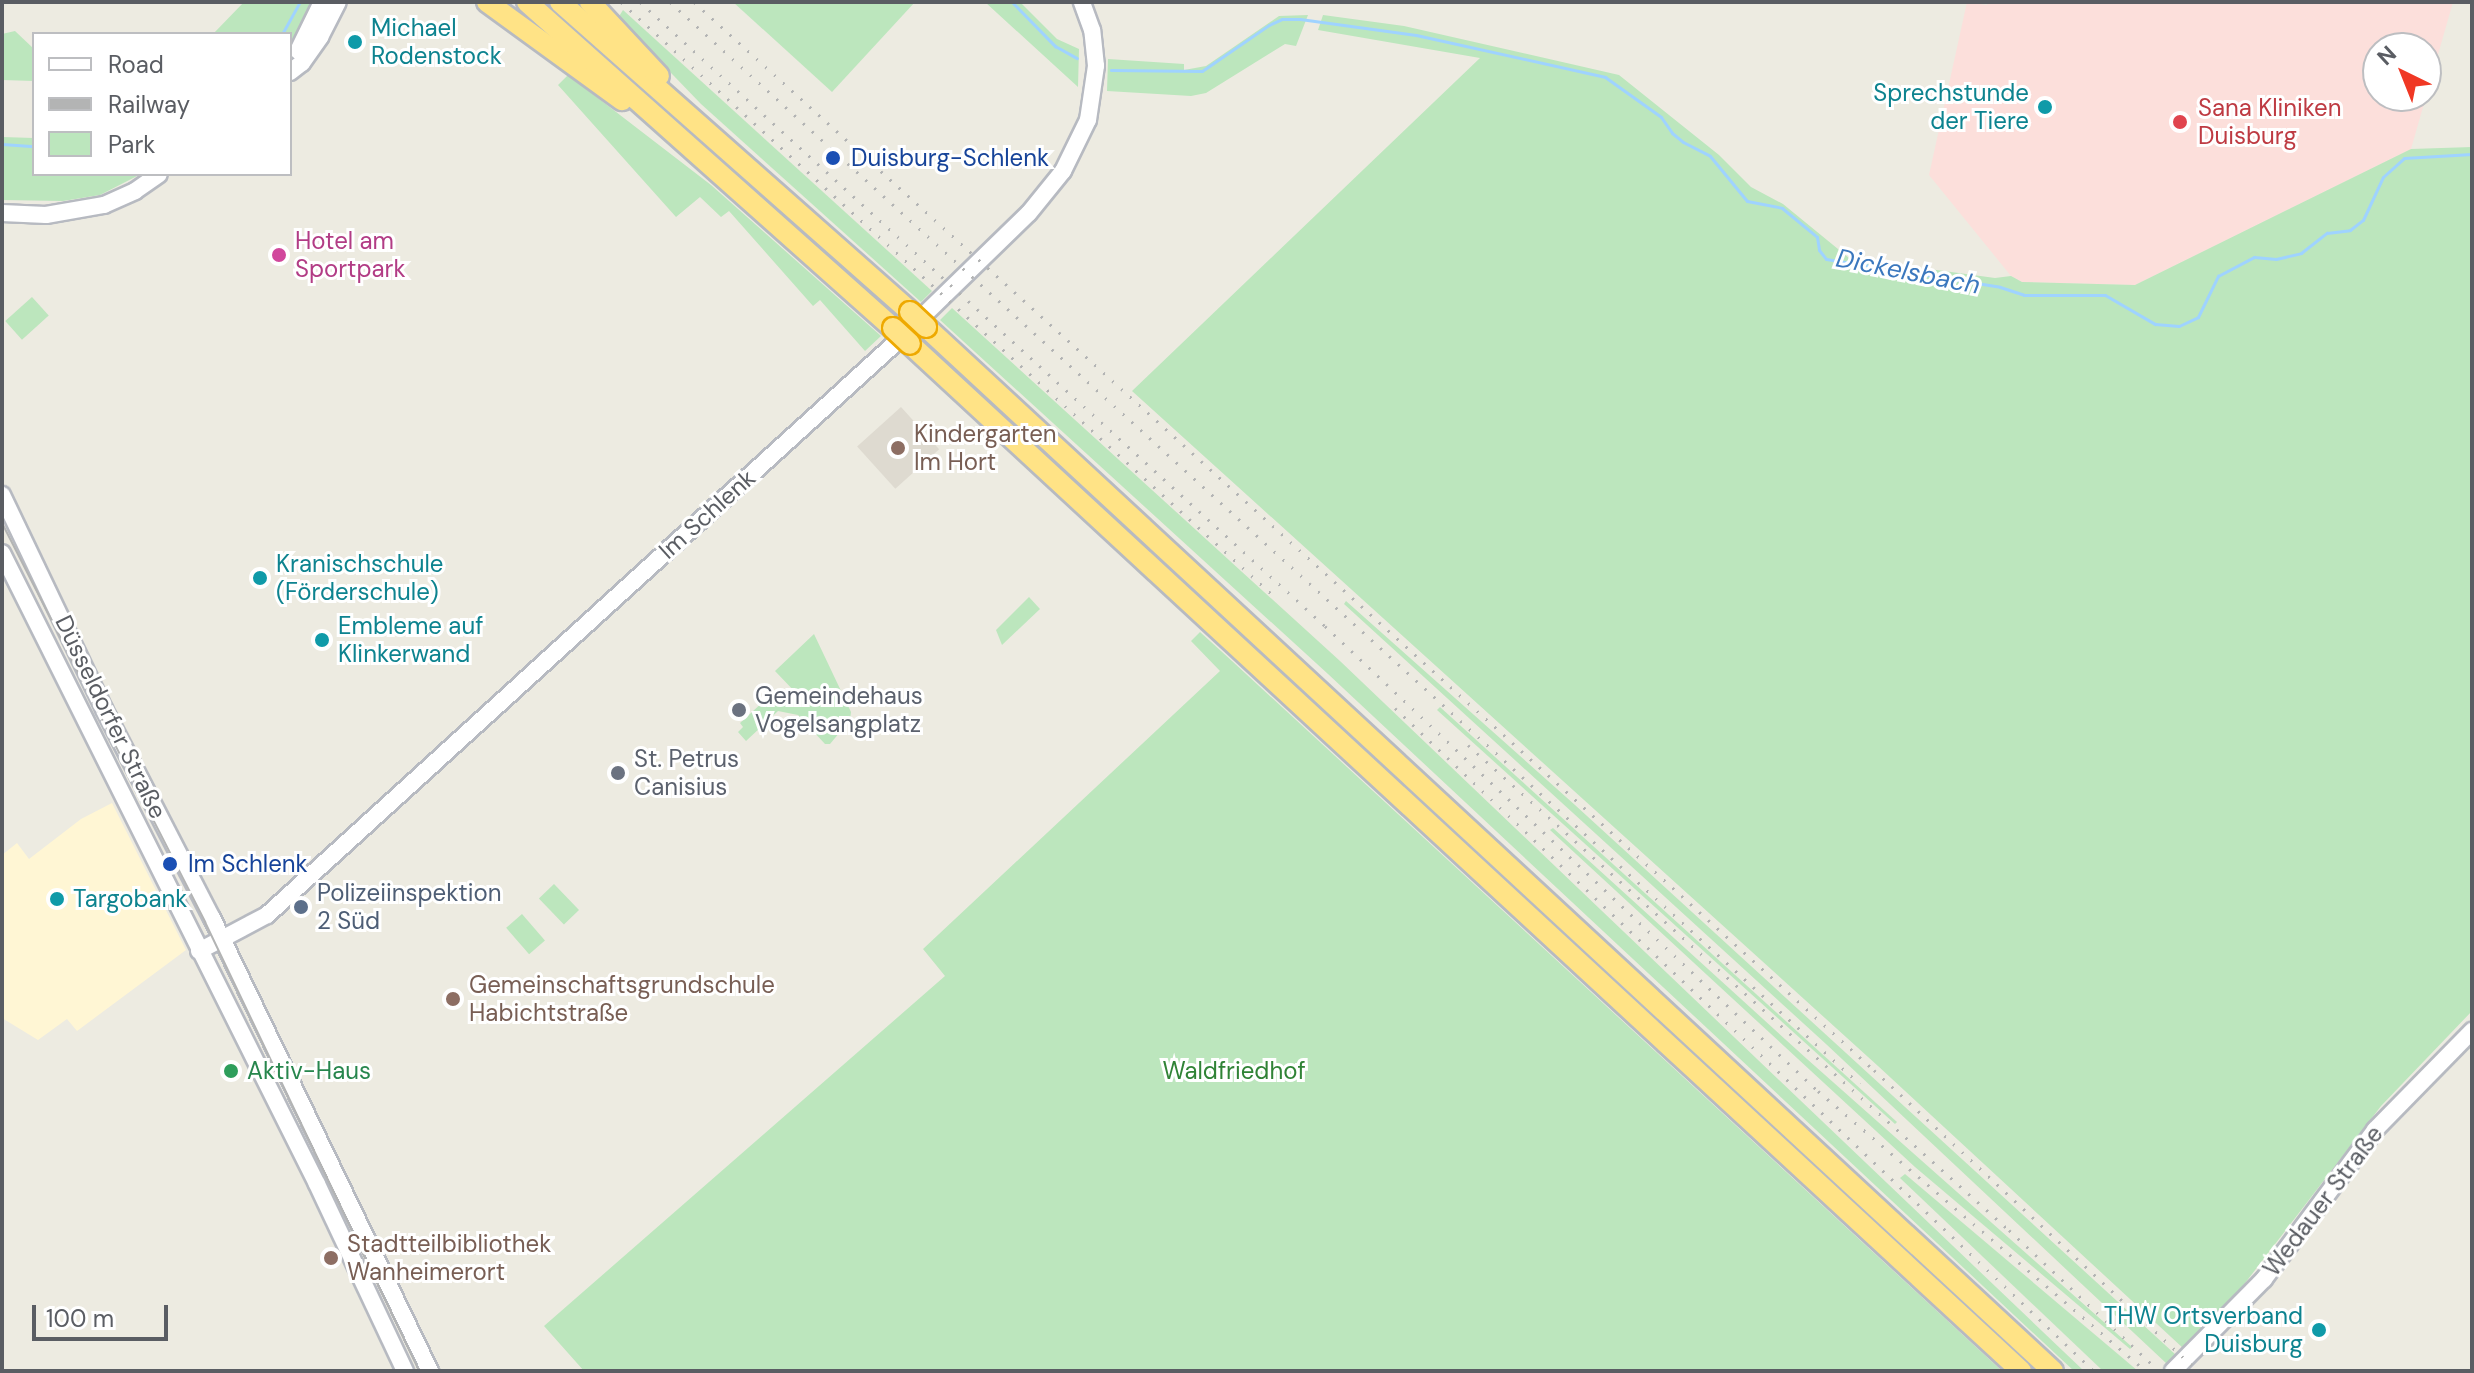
<!DOCTYPE html>
<html>
<head>
<meta charset="utf-8">
<style>
  body { margin:0 }
  #map { position:relative; width:2474px; height:1373px; overflow:hidden; background:#edebe1; font-family:"DM Sans",sans-serif }
  div>[style] { position:absolute }
  [style*='--x'] { left:calc(var(--x)*1px); top:calc(var(--y)*1px); width:calc(var(--w)*1px); rotate:calc(var(--a)*1deg) }
  .commercial>* { inset:0; background:#fff6d4 }
  .education>* { inset:0; background:#dedad0; transform-origin:0 0 }
  .medical>* { inset:0; background:#fcdfdb }
  .green>* { inset:0; background:#bce6bd; transform-origin:0 0 }
  .stream>* { height:3px; margin:-1.5px; padding:0 1.5px; transform-origin:1.5px; border-radius:1.5px; background:#9fd3ff }
  .roads { filter:drop-shadow(2px 0 #b7bac1) drop-shadow(-2px 0 #b7bac1) drop-shadow(0 2px #b7bac1) drop-shadow(0 -2px #b7bac1) }
  .secondary>* { height:16px; margin:-8px; padding:0 8px; transform-origin:8px; border-radius:8px; background:#fff }
  .highway>* { height:20px; margin:-10px; padding:0 10px; transform-origin:10px; border-radius:10px; background:#ffe386 }
  .tram>* { height:2px; margin:-1px; padding:0 1px; transform-origin:1px; border-radius:1px; background:#b3b4b4 }
  .rail>* { height:3px; margin-top:-1.5px; transform-origin:0; background:repeating-linear-gradient(90deg,#b3b4b4 0 2px,transparent 0 12px) }
  .bridges { filter:drop-shadow(2px 0 #eea900) drop-shadow(-2px 0 #eea900) drop-shadow(0 2px #eea900) drop-shadow(0 -2px #eea900) }
  .highway-bridge>* { height:20px; margin:-10px; padding:0 10px; transform-origin:10px; border-radius:10px; background:#ffe386 }
  .dots>* { width:22px; height:22px; translate:-50% -50%; box-sizing:border-box; border:4px solid #fff; border-radius:50% }
  span { translate:-50% -50%; white-space:nowrap; text-align:center; line-height:1.15; -webkit-text-stroke:6px #fff; paint-order:stroke }
  .culture-label { font-size:24px; color:#0d838f }
  .left { translate:0 -50%; text-align:left }
  .right { translate:-100% -50%; text-align:right }
  .health-label { font-size:24px; color:#be3a42 }
  .transit-label { font-size:24px; color:#164399 }
  .hotel-label { font-size:24px; color:#b23c85 }
  .education-label { font-size:24px; color:#785e54 }
  .street-label { font-size:24px; color:#5a5d63 }
  .worship-label { font-size:24px; color:#5b616d }
  .service-label { font-size:24px; color:#4e5e75 }
  .leisure-label { font-size:24px; color:#27864d }
  .park-label { font-size:24px; color:#308336 }
  .water-label { font-size:26px; color:#3b78be; font-style:italic }
  .frame { position:absolute; inset:0; border:4px solid #5a5d63; pointer-events:none }
  .legend { position:absolute; left:32px; top:32px; width:260px; height:144px; box-sizing:border-box; background:#fff; border:2px solid #bdbec1; margin:0; padding:10px 14px; list-style:none; font-size:24px; color:#5a5d63 }
  .legend li { display:flex; align-items:center; gap:16px; height:40px }
  .legend b { width:40px; border:2px solid #bdbec1 }
  .north { position:absolute; left:2362px; top:32px; width:80px; height:80px; box-sizing:border-box; background:#fff; border:2px solid #bdbec1; border-radius:50%; rotate:317deg; font-size:22px; font-weight:700; line-height:32px; text-align:center; color:#5a5d63 }
  .north::after { content:''; display:block; margin:auto; width:28px; height:36px; background:#f03824; clip-path:polygon(50% 0,100% 100%,50% 72%,0 100%) }
  .scale { position:absolute; left:32px; top:1305px; width:136px; height:36px; box-sizing:border-box; border:4px solid #5a5d63; border-top:0; padding-left:10px; font-size:24px; line-height:28px; white-space:nowrap; color:#5a5d63; -webkit-text-stroke:6px #fff; paint-order:stroke }
</style>
</head>
<body>
<div id="map">
  <div class="commercial">
    <div style="clip-path:polygon(112px 803px,186px 950px,77px 1031px,67px 1019px,38px 1040px,2px 1018px,2px 855px,17px 843px,29px 859px,81px 819px)"></div>
  </div>
  <div class="education">
    <div style="left:901px;top:407px;width:57px;height:59px;rotate:48deg"></div>
  </div>
  <div class="medical">
    <div style="clip-path:polygon(evenodd,1967px 2px,1987px 5px,1988px 2px,2453px 2px,2411px 149px,2135px 285px,2022px 282px,2011px 276px,1929px 175px,1967px 2px,2378px 48px,2426px 48px,2426px 96px,2378px 96px,2378px 48px)"></div>
  </div>
  <div class="green">
    <div style="clip-path:polygon(244px 2px,310px 2px,300px 32px,290px 47px,290px 34px,213px 34px)"></div>
    <div style="clip-path:polygon(733px 2px,915px 2px,832px 92px)"></div>
    <div style="clip-path:polygon(985px 2px,1020px 2px,1057px 39px,1079px 49px,1078px 87px)"></div>
    <div style="clip-path:polygon(623px 10px,932px 291px,921px 302px,701px 104px,618px 18px)"></div>
    <div style="clip-path:polygon(1308px 15px,1296px 46px,1285px 44px,1206px 93px,1191px 96px,1107px 91px,1108px 59px,1184px 64px,1184px 70px,1206px 66px,1279px 16px)"></div>
    <div style="clip-path:polygon(1323px 15px,1404px 26px,1619px 75px,1719px 155px,1751px 187px,1783px 204px,1849px 258px,1995px 278px,2011px 276px,2022px 282px,2135px 285px,2411px 149px,2472px 147px,2472px 1011px,2381px 1106px,2239px 1291px,2184px 1349px,1878px 1066px,1132px 391px,1480px 58px,1318px 30px)"></div>
    <div style="clip-path:polygon(15px 31px,34px 49px,34px 81px,2px 80px,2px 34px)"></div>
    <div style="clip-path:polygon(568px 75px,711px 185px,881px 336px,865px 351px,820px 300px,813px 306px,729px 211px,721px 217px,700px 197px,676px 217px,558px 85px)"></div>
    <div style="clip-path:polygon(2px 137px,34px 138px,34px 174px,141px 174px,100px 195px,63px 201px,2px 200px)"></div>
    <div style="left:32px;top:297px;width:25px;height:36px;rotate:48deg"></div>
    <div style="clip-path:polygon(952px 308px,1340px 661px,2084px 1371px,2074px 1371px,1328px 674px,940px 320px)"></div>
    <div style="clip-path:polygon(1029px 597px,1040px 609px,1002px 645px,996px 630px)"></div>
    <div style="clip-path:polygon(1346px 601px,1575px 805px,2176px 1355px,2167px 1364px,1826px 1044px,1344px 604px)"></div>
    <div style="clip-path:polygon(1200px 632px,1232px 661px,2002px 1371px,584px 1371px,544px 1326px,945px 976px,923px 949px,1220px 671px,1191px 641px)"></div>
    <div style="clip-path:polygon(814px 634px,851px 712px,850px 720px,830px 744px,825px 744px,798px 715px,778px 711px,746px 741px,738px 732px,743px 727px,740px 723px,764px 701px,768px 706px,781px 695px,788px 702px,797px 694px,775px 671px)"></div>
    <div style="clip-path:polygon(1440px 707px,1897px 1122px,1895px 1124px,1437px 710px)"></div>
    <div style="clip-path:polygon(1553px 828px,1807px 1059px,2132px 1347px,2130px 1349px,1915px 1167px,1550px 830px)"></div>
    <div style="left:554px;top:884px;width:36px;height:21px;rotate:46deg"></div>
    <div style="left:522px;top:914px;width:35px;height:21px;rotate:49deg"></div>
    <div style="clip-path:polygon(1905px 1174px,2138px 1371px,2103px 1371px,1900px 1178px)"></div>
  </div>
  <div class="stream">
    <div style="--x:1012;--y:2;--w:62;--a:45.7"></div>
    <div style="--x:1055;--y:46;--w:25;--a:29"></div>
    <div style="--x:282;--y:34;--w:37;--a:-61"></div>
    <div style="--x:1111;--y:70;--w:91;--a:0.6"></div>
    <div style="--x:1202;--y:71;--w:81;--a:-34.5"></div>
    <div style="--x:1269;--y:25;--w:14;--a:-25"></div>
    <div style="--x:1282;--y:19;--w:18;--a:0"></div>
    <div style="--x:1300;--y:19;--w:117;--a:7.9"></div>
    <div style="--x:1416;--y:35;--w:194;--a:12.5"></div>
    <div style="--x:1605;--y:77;--w:69;--a:35.5"></div>
    <div style="--x:1661;--y:117;--w:19;--a:55"></div>
    <div style="--x:1672;--y:133;--w:14;--a:39"></div>
    <div style="--x:1683;--y:142;--w:30;--a:27"></div>
    <div style="--x:1710;--y:156;--w:58;--a:50.6"></div>
    <div style="--x:1747;--y:201;--w:36;--a:11"></div>
    <div style="--x:1782;--y:208;--w:45;--a:39.6"></div>
    <div style="--x:1817;--y:237;--w:13;--a:81"></div>
    <div style="--x:1819;--y:250;--w:11;--a:52"></div>
    <div style="--x:1826;--y:259;--w:176;--a:9.1"></div>
    <div style="--x:2000;--y:287;--w:25;--a:18"></div>
    <div style="--x:2024;--y:295;--w:81;--a:0"></div>
    <div style="--x:2105;--y:295;--w:58;--a:30.1"></div>
    <div style="--x:2155;--y:324;--w:24;--a:5"></div>
    <div style="--x:2179;--y:326;--w:21;--a:-25"></div>
    <div style="--x:2198;--y:317;--w:46;--a:-64"></div>
    <div style="--x:2218;--y:276;--w:41;--a:-27.8"></div>
    <div style="--x:2254;--y:257;--w:22;--a:5"></div>
    <div style="--x:2276;--y:259;--w:26;--a:-13"></div>
    <div style="--x:2301;--y:253;--w:33;--a:-38"></div>
    <div style="--x:2327;--y:233;--w:23;--a:-7"></div>
    <div style="--x:2350;--y:230;--w:16;--a:-38"></div>
    <div style="--x:2363;--y:220;--w:47;--a:-65.1"></div>
    <div style="--x:2383;--y:177;--w:28;--a:-42"></div>
    <div style="--x:2404;--y:158;--w:68;--a:-3.4"></div>
    <div style="--x:2;--y:144;--w:32;--a:4"></div>
  </div>
  <div class="roads">
    <div class="secondary">
      <div style="--x:298;--y:51;--w:55;--a:-63.9"></div>
      <div style="--x:290;--y:72;--w:15;--a:-37"></div>
      <div style="--x:302;--y:63;--w:32;--a:-55"></div>
      <div style="--x:320;--y:37;--w:39;--a:-63"></div>
      <div style="--x:2;--y:213;--w:44;--a:2.6"></div>
      <div style="--x:46;--y:215;--w:59;--a:-9.8"></div>
      <div style="--x:104;--y:205;--w:34;--a:-24"></div>
      <div style="--x:135;--y:191;--w:29;--a:-35"></div>
      <div style="--x:2;--y:495;--w:237;--a:64.5"></div>
      <div style="--x:104;--y:709;--w:235;--a:62.7"></div>
      <div style="--x:212;--y:918;--w:503;--a:64.3"></div>
      <div style="--x:2;--y:553;--w:705;--a:63.47"></div>
      <div style="--x:317;--y:1184;--w:207;--a:64.8"></div>
      <div style="--x:199;--y:951;--w:77;--a:-27.9"></div>
      <div style="--x:267;--y:915;--w:844;--a:-42.31"></div>
      <div style="--x:891;--y:347;--w:192;--a:-44.2"></div>
      <div style="--x:1029;--y:213;--w:54;--a:-51"></div>
      <div style="--x:1063;--y:171;--w:57;--a:-63.9"></div>
      <div style="--x:1088;--y:120;--w:55;--a:-81.6"></div>
      <div style="--x:1096;--y:66;--w:36;--a:-96"></div>
      <div style="--x:1092;--y:30;--w:30;--a:-110"></div>
      <div style="--x:2173;--y:1371;--w:129;--a:-45.3"></div>
      <div style="--x:2264;--y:1279;--w:186;--a:-53.3"></div>
      <div style="--x:2375;--y:1130;--w:139;--a:-45.6"></div>
    </div>
    <div class="highway">
      <div style="--x:487;--y:2;--w:167;--a:36"></div>
      <div style="--x:527;--y:2;--w:490;--a:41.7"></div>
      <div style="--x:560;--y:2;--w:468;--a:41.5"></div>
      <div style="--x:590;--y:2;--w:101;--a:47"></div>
      <div style="--x:926;--y:327;--w:1536;--a:42.81"></div>
      <div style="--x:910;--y:344;--w:1513;--a:42.75"></div>
    </div>
  </div>
  <div class="tram">
    <div style="--x:2;--y:523;--w:448;--a:63"></div>
    <div style="--x:205;--y:922;--w:497;--a:64.5"></div>
  </div>
  <div class="rail">
    <div style="--x:621;--y:2;--w:884;--a:42.3"></div>
    <div style="--x:640;--y:2;--w:927;--a:42.33"></div>
    <div style="--x:1325;--y:626;--w:678;--a:43.33"></div>
    <div style="--x:1818;--y:1091;--w:431;--a:40.5"></div>
    <div style="--x:670;--y:2;--w:1608;--a:42.28"></div>
    <div style="--x:694;--y:2;--w:1592;--a:42.15"></div>
    <div style="--x:1874;--y:1070;--w:442;--a:42.9"></div>
    <div style="--x:1395;--y:708;--w:963;--a:43.49"></div>
    <div style="--x:1468;--y:745;--w:727;--a:41.88"></div>
    <div style="--x:2009;--y:1230;--w:206;--a:43.2"></div>
  </div>
  <div class="bridges">
    <div class="highway-bridge">
      <div style="--x:910;--y:312;--w:22;--a:43"></div>
      <div style="--x:893;--y:328;--w:23;--a:43"></div>
    </div>
  </div>
  <div class="dots">
    <div style="left:355px;top:42px;background:#0f9aa8"></div>
    <div style="left:2045px;top:107px;background:#0f9aa8"></div>
    <div style="left:2180px;top:122px;background:#e0444e"></div>
    <div style="left:833px;top:158px;background:#1a4fb4"></div>
    <div style="left:279px;top:255px;background:#d1479c"></div>
    <div style="left:898px;top:448px;background:#8d6e63"></div>
    <div style="left:260px;top:578px;background:#0f9aa8"></div>
    <div style="left:322px;top:640px;background:#0f9aa8"></div>
    <div style="left:739px;top:710px;background:#6b7280"></div>
    <div style="left:618px;top:773px;background:#6b7280"></div>
    <div style="left:170px;top:864px;background:#1a4fb4"></div>
    <div style="left:57px;top:899px;background:#0f9aa8"></div>
    <div style="left:301px;top:907px;background:#5c6f8a"></div>
    <div style="left:453px;top:999px;background:#8d6e63"></div>
    <div style="left:231px;top:1071px;background:#2e9e5b"></div>
    <div style="left:331px;top:1258px;background:#8d6e63"></div>
    <div style="left:2319px;top:1330px;background:#0f9aa8"></div>
  </div>
  <div class="culture-label">
    <span class="left" style="left:371px;top:42px">Michael<br>Rodenstock</span>
    <span class="right" style="left:2029px;top:107px">Sprechstunde<br>der Tiere</span>
    <span class="left" style="left:276px;top:578px">Kranischschule<br>(Förderschule)</span>
    <span class="left" style="left:338px;top:640px">Embleme auf<br>Klinkerwand</span>
    <span class="left" style="left:73px;top:899px">Targobank</span>
    <span class="right" style="left:2303px;top:1330px">THW Ortsverband<br>Duisburg</span>
  </div>
  <div class="health-label">
    <span class="left" style="left:2198px;top:122px">Sana Kliniken<br>Duisburg</span>
  </div>
  <div class="transit-label">
    <span class="left" style="left:851px;top:158px">Duisburg-Schlenk</span>
    <span class="left" style="left:188px;top:864px">Im Schlenk</span>
  </div>
  <div class="hotel-label">
    <span class="left" style="left:295px;top:255px">Hotel am<br>Sportpark</span>
  </div>
  <div class="education-label">
    <span class="left" style="left:914px;top:448px">Kindergarten<br>Im Hort</span>
    <span class="left" style="left:469px;top:999px">Gemeinschaftsgrundschule<br>Habichtstraße</span>
    <span class="left" style="left:347px;top:1258px">Stadtteilbibliothek<br>Wanheimerort</span>
  </div>
  <div class="street-label">
    <span style="left:707px;top:514px;rotate:-42deg">Im Schlenk</span>
    <span style="left:111px;top:717px;rotate:64deg">Düsseldorfer Straße</span>
    <span style="left:2323px;top:1201px;rotate:-53deg">Wedauer Straße</span>
  </div>
  <div class="worship-label">
    <span class="left" style="left:755px;top:710px">Gemeindehaus<br>Vogelsangplatz</span>
    <span class="left" style="left:634px;top:773px">St. Petrus<br>Canisius</span>
  </div>
  <div class="service-label">
    <span class="left" style="left:317px;top:907px">Polizeiinspektion<br>2 Süd</span>
  </div>
  <div class="leisure-label">
    <span class="left" style="left:247px;top:1071px">Aktiv-Haus</span>
  </div>
  <div class="park-label">
    <span style="left:1234px;top:1071px">Waldfriedhof</span>
  </div>
  <div class="water-label">
    <span style="left:1908px;top:272px;rotate:11deg">Dickelsbach</span>
  </div>
  <div class="frame"></div>
  <ul class="legend">
  <li><b style="height:10px;background:#fff"></b>Road</li>
  <li><b style="height:10px;background:#b3b4b4"></b>Railway</li>
  <li><b style="height:22px;background:#bce6bd"></b>Park</li>
  </ul>
  <div class="north">N</div>
  <div class="scale">100 m</div>
</div>
</body>
</html>
